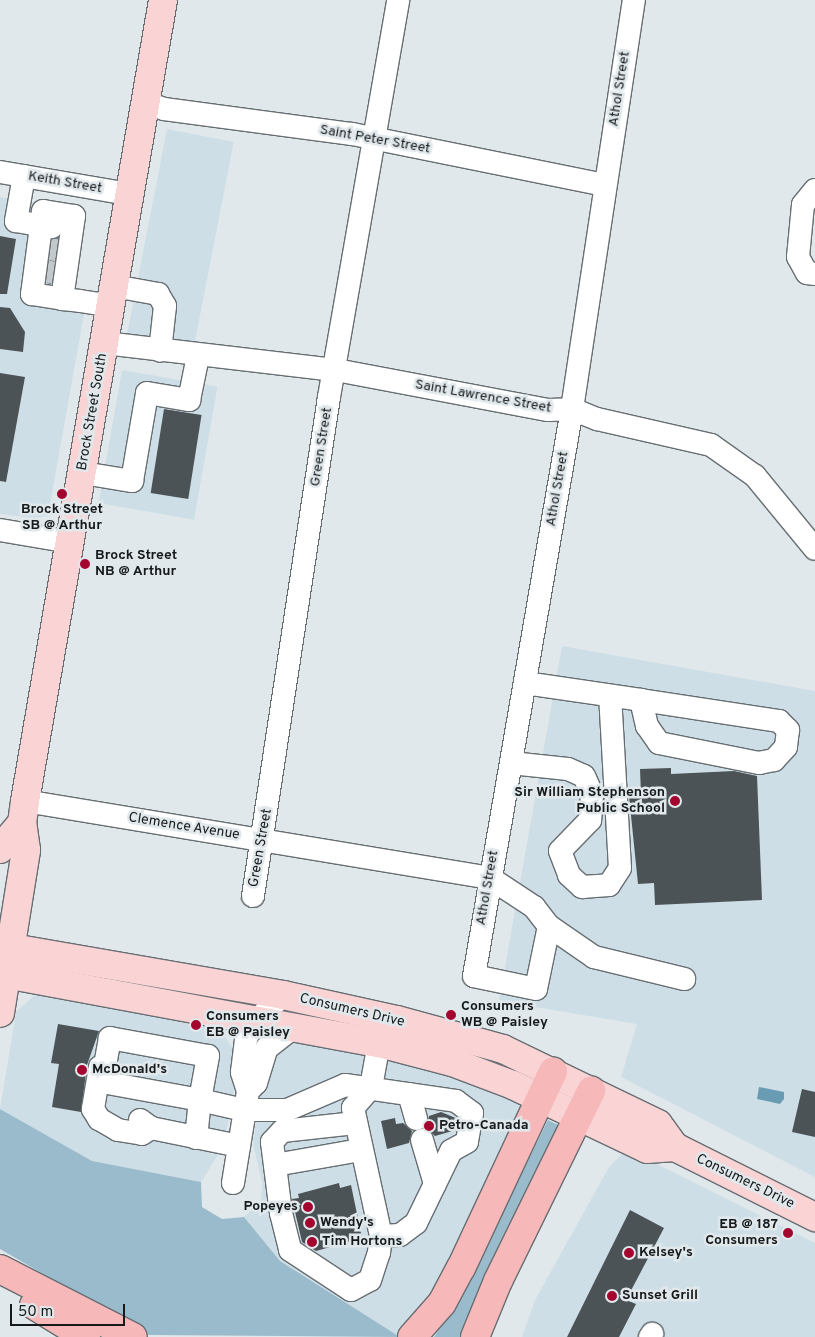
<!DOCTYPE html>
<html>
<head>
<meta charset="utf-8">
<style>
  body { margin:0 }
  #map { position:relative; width:815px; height:1337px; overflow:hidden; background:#e0e8ec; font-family:Overpass,sans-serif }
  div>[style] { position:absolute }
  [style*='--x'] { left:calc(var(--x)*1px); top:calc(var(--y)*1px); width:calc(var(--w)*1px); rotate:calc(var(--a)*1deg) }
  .built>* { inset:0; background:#cedee6; transform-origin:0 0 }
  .green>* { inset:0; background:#99bbcb }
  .water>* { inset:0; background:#699bb3 }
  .building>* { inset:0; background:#4c5356; transform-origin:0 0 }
  .minor-tunnel>* { height:22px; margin-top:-11px; transform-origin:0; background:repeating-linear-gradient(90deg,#c2c9cd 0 22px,transparent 0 33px) }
  .roads { filter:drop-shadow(1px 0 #676e72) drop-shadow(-1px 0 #676e72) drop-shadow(0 1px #676e72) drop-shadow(0 -1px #676e72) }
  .minor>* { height:22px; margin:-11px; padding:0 11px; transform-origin:11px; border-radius:11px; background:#fff }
  .major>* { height:28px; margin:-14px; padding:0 14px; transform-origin:14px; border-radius:14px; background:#fad4d5 }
  .highway>* { height:28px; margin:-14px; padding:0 14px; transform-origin:14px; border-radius:14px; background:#f6b8b9 }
  .dots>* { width:14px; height:14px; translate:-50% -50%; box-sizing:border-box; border:2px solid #e0e8ec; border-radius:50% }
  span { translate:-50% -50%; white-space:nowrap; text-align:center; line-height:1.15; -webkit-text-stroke:5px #e0e8ec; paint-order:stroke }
  .street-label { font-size:14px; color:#171a1b }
  .poi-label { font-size:14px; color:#171a1b; font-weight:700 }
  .left { translate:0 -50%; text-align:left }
  .right { translate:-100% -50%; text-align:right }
  .scale { position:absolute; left:10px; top:1304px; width:115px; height:22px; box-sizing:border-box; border:2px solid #171a1b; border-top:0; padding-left:6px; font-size:15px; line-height:18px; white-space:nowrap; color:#171a1b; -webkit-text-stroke:4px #e0e8ec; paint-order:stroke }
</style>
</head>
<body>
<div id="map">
  <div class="built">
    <div style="left:167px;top:129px;width:68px;height:212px;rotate:11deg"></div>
    <div style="clip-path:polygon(0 197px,87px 212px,71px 308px,84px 314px,48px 516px,33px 518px,0 514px)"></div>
    <div style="left:122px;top:370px;width:97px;height:135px;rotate:10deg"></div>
    <div style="clip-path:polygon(562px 646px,815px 691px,815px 1177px,621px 1077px,637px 1024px,499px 1001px)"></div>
    <div style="clip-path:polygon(37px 993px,213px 1028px,225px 1036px,237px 1056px,235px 1088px,223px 1147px,201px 1182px,92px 1161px,0 1109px,16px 1012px)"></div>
    <div style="clip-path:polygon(289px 1040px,449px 1070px,518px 1100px,522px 1107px,440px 1292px,400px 1337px,280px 1261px,244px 1217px,261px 1201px,262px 1182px,253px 1143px,266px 1063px)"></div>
    <div style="clip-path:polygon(627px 1149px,815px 1243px,815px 1337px,522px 1337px,535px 1300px,609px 1167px)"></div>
  </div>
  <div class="green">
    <div style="clip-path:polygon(0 1109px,92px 1161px,201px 1182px,202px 1207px,222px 1219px,244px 1217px,280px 1261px,400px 1337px,149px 1335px,0 1249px)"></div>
    <div style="clip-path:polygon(548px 1120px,560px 1126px,464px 1337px,434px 1337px,467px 1284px)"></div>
  </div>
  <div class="water">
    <div style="clip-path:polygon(759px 1087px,784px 1092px,784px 1099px,780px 1104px,757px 1099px)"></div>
  </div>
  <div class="building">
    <div style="clip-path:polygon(0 236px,16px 239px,7px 294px,0 294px)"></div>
    <div style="clip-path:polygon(58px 238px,51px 284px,47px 283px,52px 240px)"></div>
    <div style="clip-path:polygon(0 307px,10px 308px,25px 332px,23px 352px,0 349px)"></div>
    <div style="clip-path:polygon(0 373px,25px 377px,6px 482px,0 481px)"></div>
    <div style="left:164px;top:409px;width:38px;height:85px;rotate:9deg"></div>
    <div style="clip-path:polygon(671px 768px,671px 774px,734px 771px,757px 776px,762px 900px,655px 905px,654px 883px,638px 884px,629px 796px,641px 795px,640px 769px)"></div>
    <div style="clip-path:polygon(58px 1024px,99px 1031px,87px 1065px,81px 1112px,52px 1107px,59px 1064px,51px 1063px)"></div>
    <div style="clip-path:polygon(802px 1089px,815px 1092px,815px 1137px,792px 1132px)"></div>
    <div style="clip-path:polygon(441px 1112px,458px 1119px,456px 1130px,435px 1136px,426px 1128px,429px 1116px)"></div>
    <div style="clip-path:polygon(395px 1118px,396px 1124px,403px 1123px,412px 1131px,409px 1143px,387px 1149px,381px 1121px)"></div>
    <div style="clip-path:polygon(339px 1183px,340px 1188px,351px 1185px,362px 1238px,316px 1251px,302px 1242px,292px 1199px,299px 1198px,298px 1194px)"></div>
    <div style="clip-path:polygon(630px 1210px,664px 1228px,626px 1300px,636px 1304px,619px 1337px,567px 1337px)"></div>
  </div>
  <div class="minor-tunnel">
    <div style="--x:48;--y:249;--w:15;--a:8"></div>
    <div style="--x:45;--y:271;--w:15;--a:11"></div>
  </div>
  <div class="roads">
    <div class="minor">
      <div style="--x:144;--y:102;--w:21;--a:19"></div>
      <div style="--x:164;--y:109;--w:190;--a:7.6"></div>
      <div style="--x:352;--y:134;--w:258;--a:11.4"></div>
      <div style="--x:0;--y:172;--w:131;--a:9.7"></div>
      <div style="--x:24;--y:176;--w:46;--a:100.1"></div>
      <div style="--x:16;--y:221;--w:36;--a:10"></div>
      <div style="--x:815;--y:190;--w:19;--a:129"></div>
      <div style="--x:803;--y:205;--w:52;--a:95.5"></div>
      <div style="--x:798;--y:257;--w:18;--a:61"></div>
      <div style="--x:807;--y:273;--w:8;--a:7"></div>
      <div style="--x:114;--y:286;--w:45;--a:10.3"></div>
      <div style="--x:158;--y:294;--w:14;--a:60"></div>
      <div style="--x:165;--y:306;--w:45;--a:96.3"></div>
      <div style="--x:62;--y:299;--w:84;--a:-81.8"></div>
      <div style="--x:74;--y:216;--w:31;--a:-171"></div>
      <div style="--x:43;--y:211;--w:84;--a:97.5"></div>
      <div style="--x:32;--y:294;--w:30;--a:9"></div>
      <div style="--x:62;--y:299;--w:18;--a:6"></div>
      <div style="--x:80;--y:301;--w:30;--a:9"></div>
      <div style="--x:105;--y:343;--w:233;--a:6.7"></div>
      <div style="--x:336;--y:370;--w:216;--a:10.7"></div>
      <div style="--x:548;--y:410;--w:24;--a:-2"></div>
      <div style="--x:572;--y:409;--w:27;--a:22"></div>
      <div style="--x:597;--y:419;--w:117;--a:12.8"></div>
      <div style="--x:711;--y:445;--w:54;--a:35.2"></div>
      <div style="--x:755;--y:476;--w:94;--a:50.6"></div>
      <div style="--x:83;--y:473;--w:50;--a:9.3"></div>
      <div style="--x:132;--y:481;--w:89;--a:-80.3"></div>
      <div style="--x:147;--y:393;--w:43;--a:9.5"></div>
      <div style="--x:189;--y:400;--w:45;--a:-78.4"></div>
      <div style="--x:0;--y:530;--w:72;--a:9.6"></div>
      <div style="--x:525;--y:683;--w:117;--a:8.3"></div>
      <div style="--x:641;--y:700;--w:140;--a:8.7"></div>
      <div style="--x:779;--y:721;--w:13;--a:45"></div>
      <div style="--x:788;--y:730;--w:17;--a:97"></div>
      <div style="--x:786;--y:747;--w:18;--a:133"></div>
      <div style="--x:774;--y:760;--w:15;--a:169"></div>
      <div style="--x:759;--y:763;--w:102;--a:-168.7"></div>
      <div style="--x:659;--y:743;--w:21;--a:-125"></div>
      <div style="--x:647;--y:726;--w:27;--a:-103"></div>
      <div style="--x:511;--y:763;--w:57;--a:6"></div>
      <div style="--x:568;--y:769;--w:17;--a:24"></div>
      <div style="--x:584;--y:776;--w:20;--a:66"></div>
      <div style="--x:592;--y:794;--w:26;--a:94"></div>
      <div style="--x:590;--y:820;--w:43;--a:134.1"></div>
      <div style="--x:560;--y:851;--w:26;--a:69"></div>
      <div style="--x:569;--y:875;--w:18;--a:43"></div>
      <div style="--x:582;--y:887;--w:27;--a:-4"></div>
      <div style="--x:609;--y:885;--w:20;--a:-57"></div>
      <div style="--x:620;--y:868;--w:172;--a:-93.3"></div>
      <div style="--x:25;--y:801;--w:471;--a:9.4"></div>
      <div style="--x:490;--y:878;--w:53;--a:33.4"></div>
      <div style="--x:534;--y:907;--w:24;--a:52"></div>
      <div style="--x:549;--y:926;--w:55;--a:34.6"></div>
      <div style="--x:594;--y:957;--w:93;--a:13.7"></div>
      <div style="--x:253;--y:896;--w:505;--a:-81.34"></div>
      <div style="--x:329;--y:397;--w:403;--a:-80.1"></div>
      <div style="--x:549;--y:926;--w:64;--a:101.7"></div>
      <div style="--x:536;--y:989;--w:63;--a:-168.2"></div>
      <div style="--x:474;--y:976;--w:575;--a:-80.19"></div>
      <div style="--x:572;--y:409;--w:414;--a:-81.4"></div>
      <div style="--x:100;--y:1067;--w:43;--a:99.5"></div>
      <div style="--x:93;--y:1109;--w:12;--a:59"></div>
      <div style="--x:99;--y:1119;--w:22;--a:30"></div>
      <div style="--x:118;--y:1130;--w:24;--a:9"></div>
      <div style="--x:142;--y:1134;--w:11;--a:-34"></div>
      <div style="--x:248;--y:1091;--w:11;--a:-45"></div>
      <div style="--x:256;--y:1083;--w:37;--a:-73"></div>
      <div style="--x:267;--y:1048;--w:34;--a:-38"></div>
      <div style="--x:409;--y:1094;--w:26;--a:74"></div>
      <div style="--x:140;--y:1120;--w:14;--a:36"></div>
      <div style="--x:151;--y:1128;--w:90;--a:11.6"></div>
      <div style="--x:355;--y:1123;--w:73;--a:173.7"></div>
      <div style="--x:282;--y:1131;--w:15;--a:132"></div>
      <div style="--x:272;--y:1142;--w:72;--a:82.8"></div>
      <div style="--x:281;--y:1213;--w:38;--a:76"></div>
      <div style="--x:290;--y:1250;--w:73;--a:33.3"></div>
      <div style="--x:351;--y:1290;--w:21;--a:-28"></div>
      <div style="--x:370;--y:1280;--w:28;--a:-72"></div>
      <div style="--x:379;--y:1253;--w:17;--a:-83"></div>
      <div style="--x:381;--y:1236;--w:131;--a:-102.3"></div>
      <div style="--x:353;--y:1108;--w:28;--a:-49"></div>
      <div style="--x:371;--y:1087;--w:45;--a:-79.7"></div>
      <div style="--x:196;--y:1138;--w:38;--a:-84"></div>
      <div style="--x:200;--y:1100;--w:45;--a:-79.7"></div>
      <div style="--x:208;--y:1056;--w:100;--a:-169.6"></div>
      <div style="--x:110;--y:1038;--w:45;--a:100.3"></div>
      <div style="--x:102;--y:1082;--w:100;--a:10.4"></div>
      <div style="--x:200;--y:1100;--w:45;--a:12.8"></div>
      <div style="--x:244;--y:1110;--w:43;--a:0"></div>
      <div style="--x:287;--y:1110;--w:63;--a:-23.3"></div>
      <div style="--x:345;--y:1085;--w:112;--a:8.2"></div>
      <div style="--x:456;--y:1101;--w:20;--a:37"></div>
      <div style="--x:472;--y:1113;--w:29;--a:100"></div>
      <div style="--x:467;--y:1142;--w:18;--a:151"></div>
      <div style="--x:451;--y:1151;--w:80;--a:115.9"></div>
      <div style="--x:416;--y:1223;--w:20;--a:143"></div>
      <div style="--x:400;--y:1235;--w:19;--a:177"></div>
      <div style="--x:422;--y:1140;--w:46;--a:73.5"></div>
      <div style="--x:275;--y:1165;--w:86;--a:-10"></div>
      <div style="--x:233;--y:1183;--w:93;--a:-80.7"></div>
      <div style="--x:248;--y:1091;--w:20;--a:-108"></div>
      <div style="--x:242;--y:1072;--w:34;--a:-83"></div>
      <div style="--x:246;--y:1038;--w:21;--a:-59"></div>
      <div style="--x:257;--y:1020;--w:36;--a:-44"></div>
      <div style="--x:650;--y:1337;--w:4;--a:-56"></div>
    </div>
    <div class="major">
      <div style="--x:0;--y:849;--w:34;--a:-50"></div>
      <div style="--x:0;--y:946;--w:287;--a:9.8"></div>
      <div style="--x:283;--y:995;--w:117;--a:12.4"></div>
      <div style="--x:397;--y:1020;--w:110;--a:15.3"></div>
      <div style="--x:503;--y:1049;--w:172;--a:25.8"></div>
      <div style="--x:658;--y:1124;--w:29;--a:54"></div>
      <div style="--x:675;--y:1147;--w:157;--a:26.6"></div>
      <div style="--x:0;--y:973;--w:385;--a:10.5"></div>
      <div style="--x:379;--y:1043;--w:75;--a:14.6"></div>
      <div style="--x:452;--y:1062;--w:65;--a:20.7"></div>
      <div style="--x:513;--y:1085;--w:148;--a:25.5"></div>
      <div style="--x:647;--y:1149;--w:28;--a:-4"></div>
      <div style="--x:0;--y:1013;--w:165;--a:-80.9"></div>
      <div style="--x:26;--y:850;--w:27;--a:-98"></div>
      <div style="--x:22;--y:823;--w:22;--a:-82"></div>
      <div style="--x:25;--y:801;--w:813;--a:-80.22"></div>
    </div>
    <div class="highway">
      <div style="--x:0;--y:1269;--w:149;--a:27.1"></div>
      <div style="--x:34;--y:1305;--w:61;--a:31.6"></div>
      <div style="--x:412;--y:1337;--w:45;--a:-48.6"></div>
      <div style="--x:442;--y:1303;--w:40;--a:-62"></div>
      <div style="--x:461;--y:1268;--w:217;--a:-64.9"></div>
      <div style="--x:475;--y:1337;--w:61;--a:-67.7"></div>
      <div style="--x:498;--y:1281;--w:212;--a:-63.9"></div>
    </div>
  </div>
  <div class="dots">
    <div style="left:62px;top:494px;background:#a3052f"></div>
    <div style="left:85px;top:564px;background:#a3052f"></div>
    <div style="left:675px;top:801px;background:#a3052f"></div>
    <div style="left:451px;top:1015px;background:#a3052f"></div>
    <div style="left:196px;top:1025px;background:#a3052f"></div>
    <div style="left:82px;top:1070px;background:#a3052f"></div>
    <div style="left:429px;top:1126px;background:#a3052f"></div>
    <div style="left:308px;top:1207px;background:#a3052f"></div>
    <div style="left:310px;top:1223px;background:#a3052f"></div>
    <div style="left:788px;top:1233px;background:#a3052f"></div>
    <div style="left:312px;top:1242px;background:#a3052f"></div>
    <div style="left:629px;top:1253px;background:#a3052f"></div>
    <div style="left:612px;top:1296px;background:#a3052f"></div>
  </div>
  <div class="street-label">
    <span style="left:620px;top:89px;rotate:-81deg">Athol Street</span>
    <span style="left:375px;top:140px;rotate:10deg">Saint Peter Street</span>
    <span style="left:65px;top:183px;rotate:10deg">Keith Street</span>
    <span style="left:483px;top:397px;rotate:10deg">Saint Lawrence Street</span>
    <span style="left:93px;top:412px;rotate:-80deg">Brock Street South</span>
    <span style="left:322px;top:447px;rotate:-81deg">Green Street</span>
    <span style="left:558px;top:489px;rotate:-80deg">Athol Street</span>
    <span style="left:184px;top:827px;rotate:9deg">Clemence Avenue</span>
    <span style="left:261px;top:848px;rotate:-80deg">Green Street</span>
    <span style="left:488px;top:888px;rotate:-80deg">Athol Street</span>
    <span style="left:352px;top:1011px;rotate:13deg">Consumers Drive</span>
    <span style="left:745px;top:1182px;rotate:26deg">Consumers Drive</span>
  </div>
  <div class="poi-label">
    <span style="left:62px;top:518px">Brock Street<br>SB @ Arthur</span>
    <span class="left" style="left:95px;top:564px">Brock Street<br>NB @ Arthur</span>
    <span class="right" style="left:665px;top:801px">Sir William Stephenson<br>Public School</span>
    <span class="left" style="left:461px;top:1015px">Consumers<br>WB @ Paisley</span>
    <span class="left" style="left:206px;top:1025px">Consumers<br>EB @ Paisley</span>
    <span class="left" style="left:92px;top:1070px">McDonald's</span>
    <span class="left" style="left:439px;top:1126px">Petro-Canada</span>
    <span class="right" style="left:298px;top:1207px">Popeyes</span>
    <span class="left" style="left:320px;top:1223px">Wendy's</span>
    <span class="right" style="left:778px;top:1233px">EB @ 187<br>Consumers</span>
    <span class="left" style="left:322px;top:1242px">Tim Hortons</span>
    <span class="left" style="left:639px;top:1253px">Kelsey's</span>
    <span class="left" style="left:622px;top:1296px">Sunset Grill</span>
  </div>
  <div class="scale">50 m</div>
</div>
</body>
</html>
